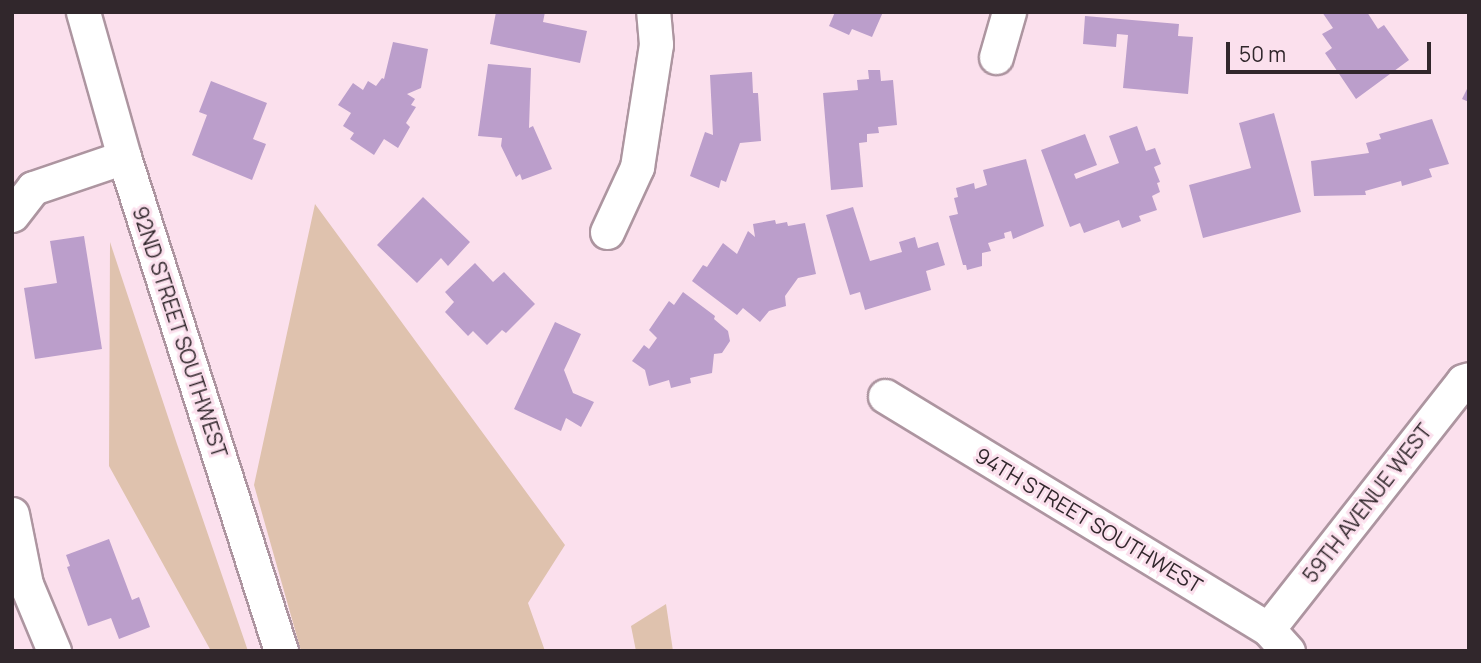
<!DOCTYPE html>
<html>
<head>
<meta charset="utf-8">
<style>
  body { margin:0 }
  #map { position:relative; width:1481px; height:663px; overflow:hidden; background:#fbe0ed; font-family:Manrope,sans-serif }
  div>[style] { position:absolute }
  [style*='--x'] { left:calc(var(--x)*1px); top:calc(var(--y)*1px); width:calc(var(--w)*1px); rotate:calc(var(--a)*1deg) }
  .green>* { inset:0; background:#dfc2ae }
  .building>* { inset:0; background:#bb9ecb }
  .roads { filter:drop-shadow(2px 0 #ad95a0) drop-shadow(-2px 0 #ad95a0) drop-shadow(0 2px #ad95a0) drop-shadow(0 -2px #ad95a0) }
  .minor>* { height:33px; margin:-16.5px; padding:0 16.5px; transform-origin:16.5px; border-radius:16.5px; background:#fff }
  span { translate:-50% -50%; white-space:nowrap; text-align:center; line-height:1.15; -webkit-text-stroke:6px #fbe0ed; paint-order:stroke }
  .street-label { font-size:21px; color:#31272c }
  .frame { position:absolute; inset:0; border:14px solid #31272c; pointer-events:none }
  .scale { position:absolute; left:1226px; top:42px; width:205px; height:32px; box-sizing:border-box; border:4px solid #31272c; border-top:0; padding-left:9px; font-size:21px; line-height:24px; white-space:nowrap; color:#31272c; -webkit-text-stroke:5px #fbe0ed; paint-order:stroke }
</style>
</head>
<body>
<div id="map">
  <div class="green">
    <div style="clip-path:polygon(315px 204px,565px 545px,528px 603px,545px 651px,301px 651px,254px 485px)"></div>
    <div style="clip-path:polygon(110px 242px,177px 444px,248px 651px,211px 651px,109px 466px)"></div>
    <div style="clip-path:polygon(666px 604px,673px 651px,636px 651px,631px 626px)"></div>
  </div>
  <div class="building">
    <div style="clip-path:polygon(496px 12px,545px 12px,543px 22px,587px 31px,580px 63px,490px 44px)"></div>
    <div style="clip-path:polygon(835px 12px,883px 12px,872px 37px,852px 29px,849px 35px,829px 26px)"></div>
    <div style="clip-path:polygon(1322px 12px,1367px 12px,1378px 29px,1384px 25px,1409px 60px,1356px 99px,1325px 53px,1332px 48px,1322px 34px,1333px 28px)"></div>
    <div style="clip-path:polygon(1085px 16px,1179px 24px,1178px 36px,1193px 37px,1188px 94px,1123px 88px,1128px 35px,1117px 34px,1116px 47px,1083px 44px)"></div>
    <div style="clip-path:polygon(393px 42px,428px 49px,421px 88px,407px 94px,415px 99px,411px 105px,416px 107px,406px 123px,410px 127px,398px 148px,384px 139px,374px 155px,350px 139px,354px 133px,343px 126px,351px 113px,338px 105px,353px 83px,363px 90px,368px 81px,376px 86px,382px 78px,384px 79px)"></div>
    <div style="clip-path:polygon(488px 64px,531px 68px,529px 128px,533px 126px,552px 169px,522px 180px,520px 174px,516px 177px,501px 146px,502px 138px,478px 136px)"></div>
    <div style="clip-path:polygon(868px 70px,880px 70px,881px 81px,893px 80px,897px 125px,878px 127px,879px 133px,867px 134px,867px 142px,859px 143px,863px 187px,831px 190px,823px 93px,858px 90px,857px 80px,869px 79px)"></div>
    <div style="clip-path:polygon(752px 72px,753px 93px,758px 93px,761px 141px,740px 143px,726px 182px,721px 180px,719px 188px,690px 176px,705px 132px,713px 135px,710px 75px)"></div>
    <div style="clip-path:polygon(211px 81px,267px 103px,253px 139px,266px 144px,252px 180px,192px 155px,207px 115px,199px 112px)"></div>
    <div style="clip-path:polygon(1469px 85px,1469px 102px,1462px 99px)"></div>
    <div style="clip-path:polygon(1274px 113px,1301px 212px,1203px 238px,1189px 185px,1251px 168px,1239px 123px)"></div>
    <div style="clip-path:polygon(1432px 119px,1449px 164px,1429px 169px,1432px 177px,1402px 186px,1401px 181px,1365px 191px,1366px 195px,1314px 196px,1311px 161px,1369px 153px,1366px 143px,1381px 139px,1379px 134px)"></div>
    <div style="clip-path:polygon(1137px 126px,1146px 151px,1155px 148px,1161px 164px,1154px 167px,1160px 182px,1157px 183px,1160px 192px,1152px 196px,1157px 210px,1139px 216px,1141px 221px,1122px 228px,1119px 220px,1084px 233px,1080px 223px,1070px 227px,1041px 150px,1085px 134px,1097px 165px,1074px 174px,1076px 179px,1119px 163px,1109px 136px)"></div>
    <div style="clip-path:polygon(1026px 159px,1044px 226px,1013px 239px,1011px 231px,1004px 233px,1005px 238px,988px 243px,991px 251px,982px 253px,982px 266px,967px 270px,966px 265px,963px 265px,949px 216px,958px 214px,954px 198px,958px 197px,956px 188px,974px 183px,975px 189px,987px 185px,983px 170px)"></div>
    <div style="clip-path:polygon(423px 197px,470px 242px,448px 266px,441px 258px,417px 283px,377px 245px)"></div>
    <div style="clip-path:polygon(853px 207px,870px 261px,902px 252px,899px 242px,915px 237px,918px 248px,938px 242px,945px 265px,926px 271px,931px 290px,865px 310px,860px 292px,850px 295px,826px 215px)"></div>
    <div style="clip-path:polygon(775px 220px,776px 224px,787px 222px,788px 226px,805px 223px,816px 274px,798px 278px,785px 296px,786px 306px,769px 311px,760px 322px,743px 308px,737px 315px,692px 281px,703px 265px,707px 267px,723px 243px,737px 254px,748px 231px,755px 237px,753px 224px)"></div>
    <div style="clip-path:polygon(84px 236px,102px 349px,35px 359px,24px 288px,57px 283px,50px 241px)"></div>
    <div style="clip-path:polygon(475px 263px,493px 282px,504px 272px,535px 304px,506px 333px,502px 330px,487px 345px,473px 331px,468px 336px,445px 312px,454px 302px,445px 292px)"></div>
    <div style="clip-path:polygon(683px 292px,715px 316px,714px 319px,728px 331px,730px 341px,722px 353px,714px 354px,712px 373px,690px 378px,691px 383px,671px 388px,669px 380px,649px 386px,645px 370px,632px 361px,644px 345px,649px 349px,657px 338px,649px 330px,669px 301px,674px 305px)"></div>
    <div style="clip-path:polygon(555px 322px,581px 334px,564px 370px,573px 393px,594px 402px,581px 427px,566px 418px,561px 431px,514px 409px)"></div>
    <div style="clip-path:polygon(109px 539px,132px 600px,139px 597px,150px 627px,119px 639px,111px 618px,88px 626px,67px 567px,70px 566px,66px 555px)"></div>
  </div>
  <div class="roads">
    <div class="minor">
      <div style="--x:83;--y:12;--w:151;--a:74.2"></div>
      <div style="--x:124;--y:157;--w:518;--a:72.37"></div>
      <div style="--x:996;--y:57;--w:47;--a:-73.9"></div>
      <div style="--x:12;--y:215;--w:34;--a:-52"></div>
      <div style="--x:33;--y:188;--w:96;--a:-18.8"></div>
      <div style="--x:607;--y:232;--w:72;--a:-65.2"></div>
      <div style="--x:637;--y:167;--w:124;--a:-81.2"></div>
      <div style="--x:656;--y:44;--w:32;--a:-95"></div>
      <div style="--x:885;--y:396;--w:448;--a:31.3"></div>
      <div style="--x:1268;--y:629;--w:30;--a:48"></div>
      <div style="--x:12;--y:514;--w:71;--a:78.7"></div>
      <div style="--x:26;--y:584;--w:73;--a:67.3"></div>
      <div style="--x:1268;--y:629;--w:315;--a:-51.8"></div>
      <div style="--x:1463;--y:381;--w:6;--a:-18"></div>
    </div>
  </div>
  <div class="street-label">
    <span style="left:180px;top:332px;rotate:72deg">92ND STREET SOUTHWEST</span>
    <span style="left:1367px;top:503px;rotate:-52deg">59TH AVENUE WEST</span>
    <span style="left:1089px;top:520px;rotate:31deg">94TH STREET SOUTHWEST</span>
  </div>
  <div class="frame"></div>
  <div class="scale">50 m</div>
</div>
</body>
</html>
